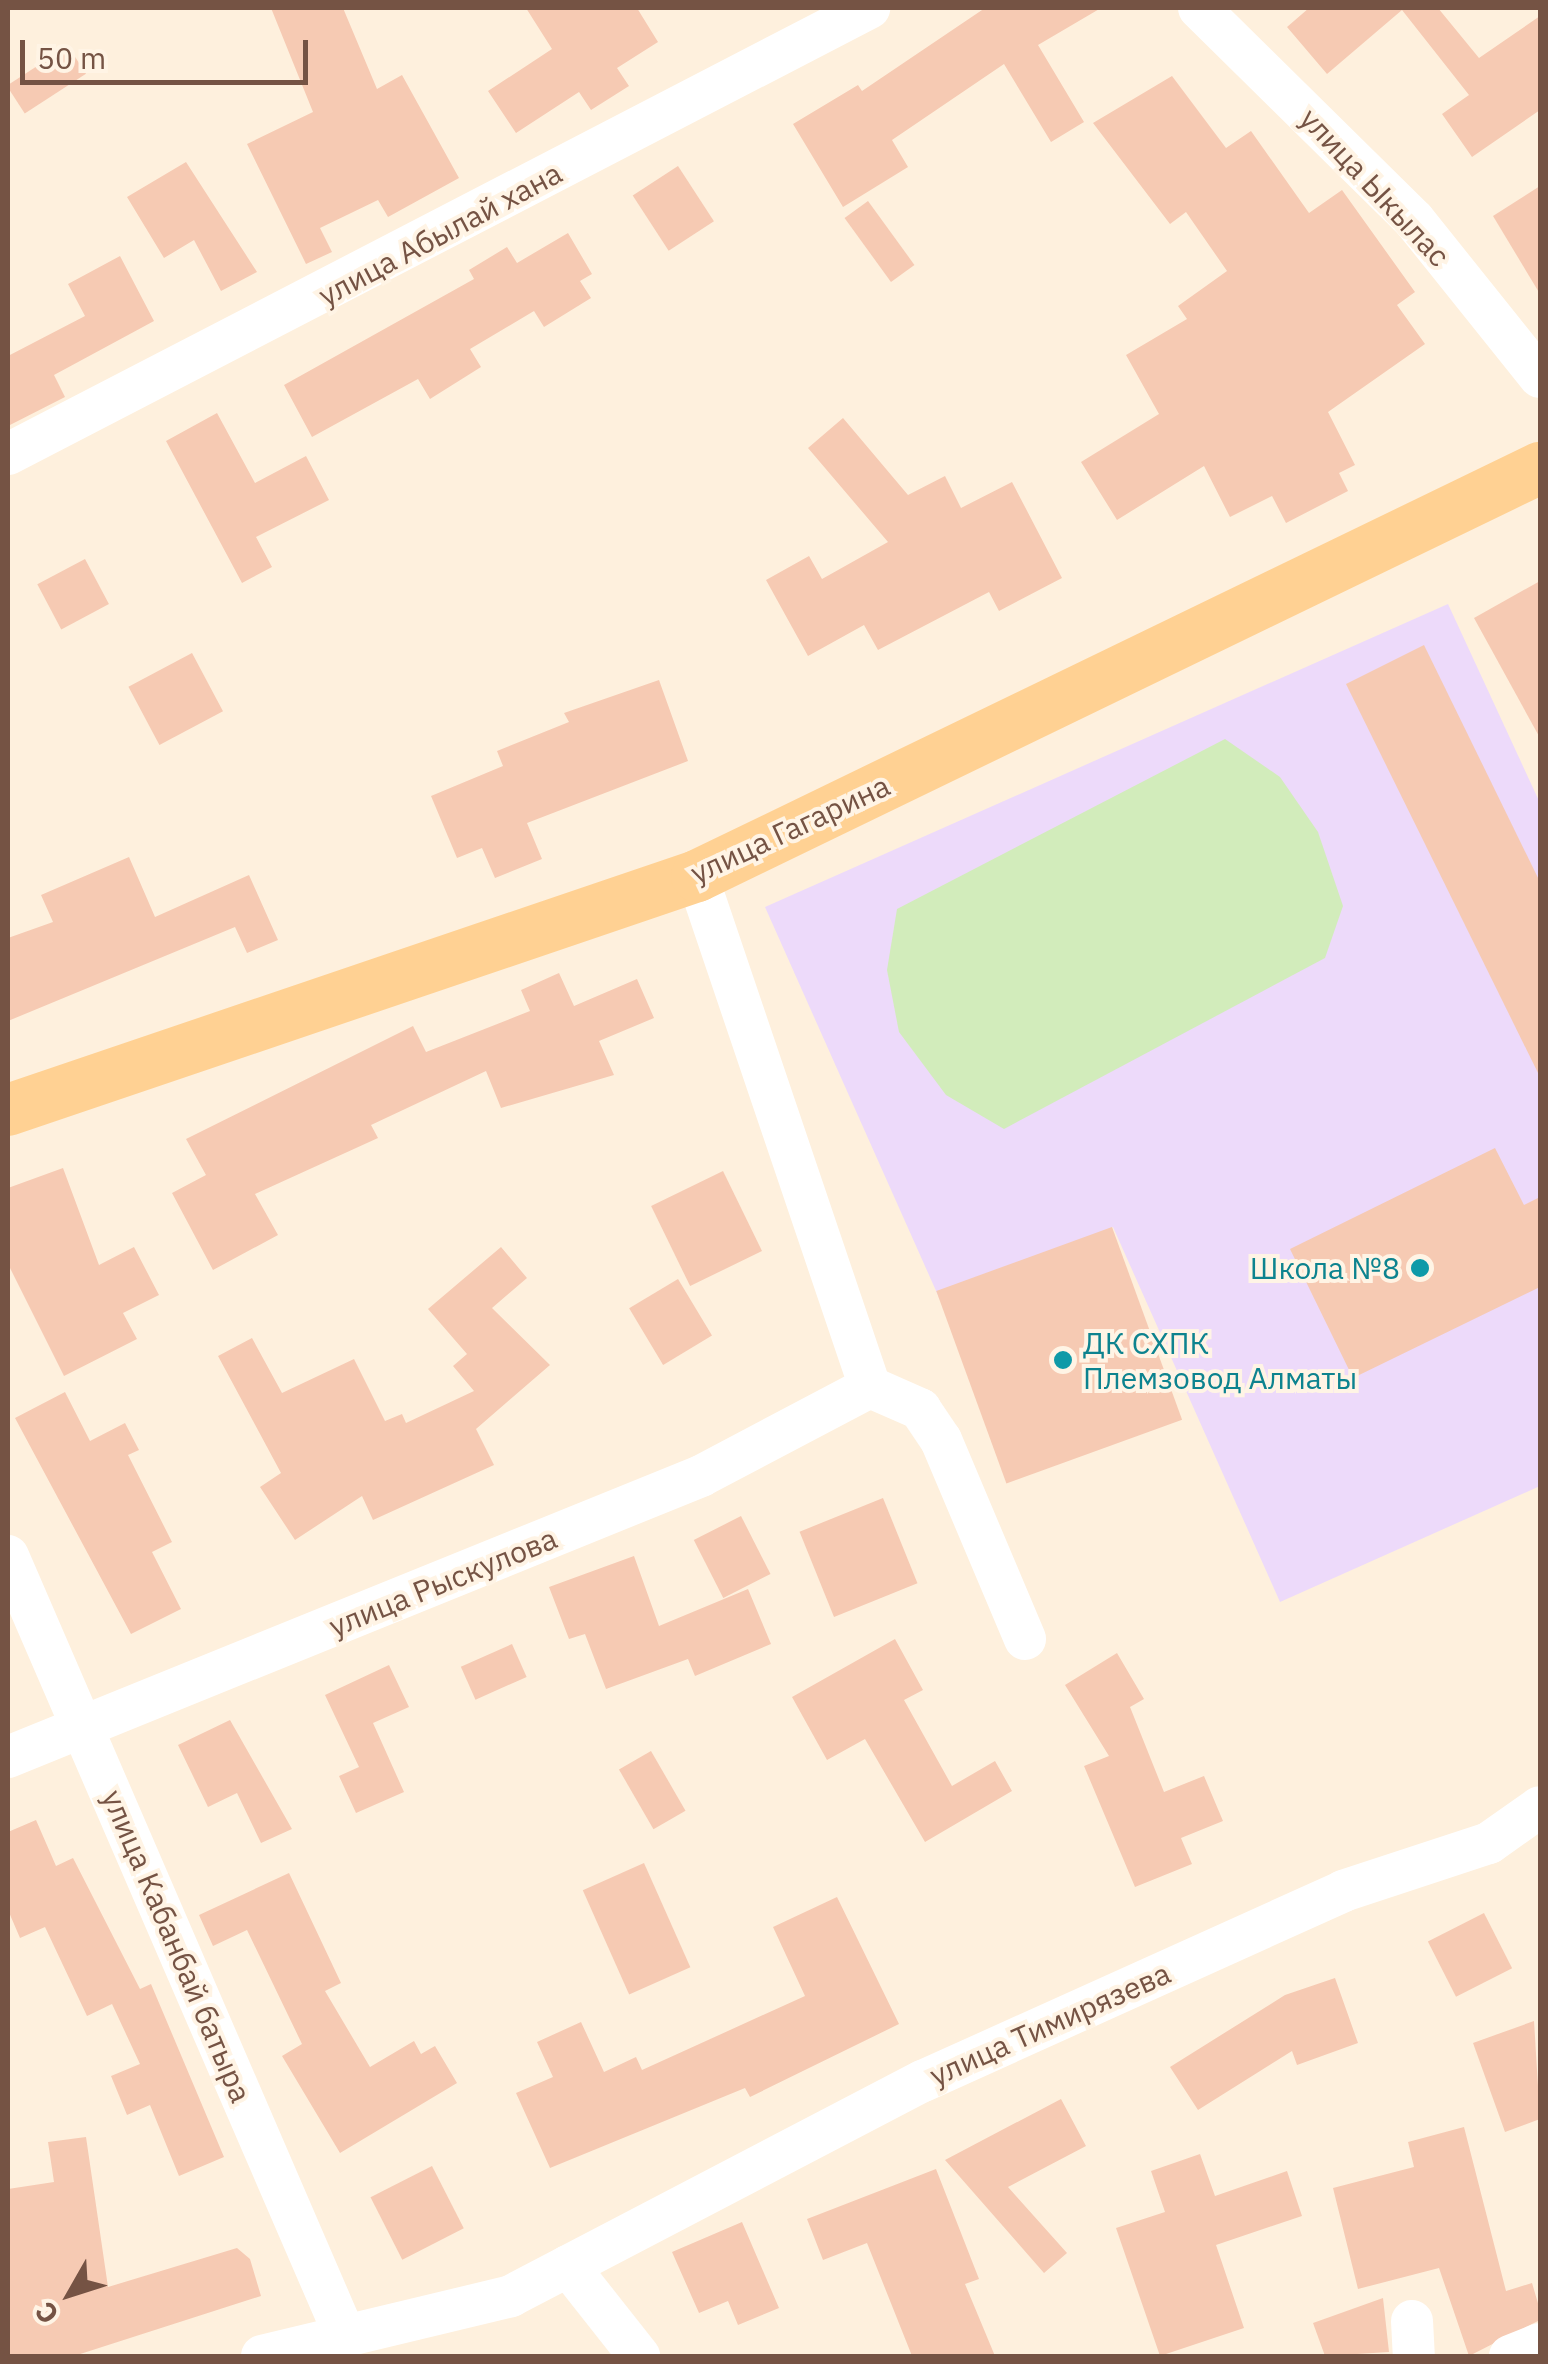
<!DOCTYPE html>
<html>
<head>
<meta charset="utf-8">
<style>
  body { margin:0 }
  #map { position:relative; width:1548px; height:2364px; overflow:hidden; background:#fef0dd; font-family:"IBM Plex Sans",sans-serif }
  div>[style] { position:absolute }
  [style*='--x'] { left:calc(var(--x)*1px); top:calc(var(--y)*1px); width:calc(var(--w)*1px); rotate:calc(var(--a)*1deg) }
  .education>* { inset:0; background:#eddafa }
  .green>* { inset:0; background:#d2ecbb }
  .building>* { inset:0; background:#f6cab3; transform-origin:0 0 }
  .minor>* { height:42px; margin:-21px; padding:0 21px; transform-origin:21px; border-radius:21px; background:#fff }
  .major>* { height:52px; margin:-26px; padding:0 26px; transform-origin:26px; border-radius:26px; background:#ffd193 }
  .dots>* { width:28px; height:28px; translate:-50% -50%; box-sizing:border-box; border:5px solid #fff4e5; border-radius:50% }
  span { translate:-50% -50%; white-space:nowrap; text-align:center; line-height:1.15; -webkit-text-stroke:8px #fff4e5; paint-order:stroke }
  .street-label { font-size:30px; color:#755344 }
  .culture-label { font-size:30px; color:#0d838f }
  .right { translate:-100% -50%; text-align:right }
  .left { translate:0 -50%; text-align:left }
  .frame { position:absolute; inset:0; border:10px solid #755344; pointer-events:none }
  .north { position:absolute; left:20px; top:2244px; width:100px; height:100px; -webkit-text-stroke:8px #fff4e5; paint-order:stroke; rotate:231deg; font-size:28px; font-weight:700; line-height:40px; text-align:center; color:#755344 }
  .north::after { content:''; display:block; margin:auto; width:35px; height:45px; background:#755344; clip-path:polygon(50% 0,100% 100%,50% 72%,0 100%) }
  .scale { position:absolute; left:20px; top:40px; width:288px; height:45px; box-sizing:border-box; border:5px solid #755344; border-top:0; padding-left:12px; font-size:30px; line-height:35px; white-space:nowrap; color:#755344; -webkit-text-stroke:8px #fff4e5; paint-order:stroke }
</style>
</head>
<body>
<div id="map">
  <div class="education">
    <div style="clip-path:polygon(1448px 604px,1540px 803px,1540px 1486px,1280px 1602px,1113px 1227px,941px 1302px,765px 907px)"></div>
  </div>
  <div class="green">
    <div style="clip-path:polygon(1225px 739px,1280px 777px,1318px 832px,1343px 906px,1325px 958px,1004px 1129px,946px 1095px,899px 1032px,887px 970px,897px 909px)"></div>
  </div>
  <div class="building">
    <div style="clip-path:polygon(271px 8px,343px 8px,377px 89px,402px 75px,459px 178px,388px 217px,378px 200px,320px 228px,332px 252px,306px 264px,247px 144px,313px 112px)"></div>
    <div style="clip-path:polygon(526px 8px,637px 8px,658px 42px,617px 68px,629px 86px,591px 110px,579px 92px,516px 133px,488px 91px,552px 49px)"></div>
    <div style="clip-path:polygon(985px 8px,1101px 8px,1038px 45px,1084px 122px,1051px 142px,1004px 64px,892px 140px,908px 167px,843px 207px,793px 124px,858px 85px,862px 91px)"></div>
    <div style="clip-path:polygon(1309px 8px,1438px 8px,1479px 58px,1540px 16px,1540px 110px,1472px 157px,1442px 114px,1469px 95px,1402px 10px,1327px 74px,1287px 27px)"></div>
    <div style="left:68px;top:46px;width:33px;height:73px;rotate:57deg"></div>
    <div style="clip-path:polygon(1172px 76px,1226px 148px,1251px 131px,1309px 213px,1342px 190px,1415px 292px,1397px 305px,1425px 344px,1328px 412px,1355px 465px,1339px 473px,1348px 491px,1286px 523px,1272px 496px,1230px 517px,1204px 466px,1117px 520px,1081px 462px,1159px 414px,1126px 355px,1187px 319px,1178px 306px,1227px 271px,1186px 212px,1170px 224px,1093px 123px)"></div>
    <div style="clip-path:polygon(186px 162px,257px 272px,221px 291px,194px 240px,164px 258px,127px 197px)"></div>
    <div style="left:678px;top:166px;width:66px;height:54px;rotate:57deg"></div>
    <div style="clip-path:polygon(1540px 186px,1540px 294px,1493px 216px)"></div>
    <div style="left:868px;top:201px;width:79px;height:29px;rotate:54deg"></div>
    <div style="clip-path:polygon(568px 233px,592px 274px,580px 281px,591px 298px,544px 327px,534px 311px,470px 349px,481px 367px,430px 399px,418px 379px,312px 437px,284px 385px,474px 279px,469px 270px,507px 247px,517px 263px)"></div>
    <div style="clip-path:polygon(120px 256px,154px 321px,54px 375px,65px 397px,8px 426px,8px 356px,85px 316px,68px 284px)"></div>
    <div style="clip-path:polygon(217px 413px,255px 483px,306px 456px,329px 500px,256px 537px,272px 567px,242px 583px,166px 441px)"></div>
    <div style="clip-path:polygon(843px 418px,908px 495px,945px 476px,961px 508px,1012px 482px,1062px 578px,999px 611px,989px 592px,878px 650px,864px 625px,808px 656px,766px 580px,809px 556px,822px 579px,888px 542px,808px 448px)"></div>
    <div style="left:85px;top:559px;width:51px;height:54px;rotate:62deg"></div>
    <div style="clip-path:polygon(1540px 581px,1540px 738px,1474px 618px)"></div>
    <div style="clip-path:polygon(1424px 645px,1540px 882px,1540px 1077px,1346px 684px)"></div>
    <div style="left:192px;top:653px;width:66px;height:72px;rotate:62deg"></div>
    <div style="clip-path:polygon(659px 680px,688px 761px,527px 823px,542px 859px,495px 878px,482px 848px,457px 858px,431px 796px,503px 766px,497px 751px,569px 722px,564px 713px)"></div>
    <div style="clip-path:polygon(129px 857px,155px 917px,249px 875px,278px 940px,247px 953px,235px 927px,8px 1021px,8px 938px,53px 922px,41px 895px)"></div>
    <div style="clip-path:polygon(559px 973px,574px 1006px,637px 979px,654px 1018px,599px 1041px,614px 1075px,501px 1108px,486px 1071px,371px 1125px,378px 1138px,255px 1194px,278px 1235px,213px 1270px,172px 1193px,206px 1175px,186px 1139px,413px 1026px,426px 1052px,530px 1011px,521px 990px)"></div>
    <div style="clip-path:polygon(1495px 1148px,1524px 1205px,1540px 1197px,1540px 1287px,1353px 1378px,1290px 1249px)"></div>
    <div style="clip-path:polygon(63px 1168px,99px 1265px,134px 1247px,159px 1295px,123px 1313px,137px 1339px,64px 1376px,8px 1264px,8px 1188px)"></div>
    <div style="left:723px;top:1171px;width:89px;height:80px;rotate:64deg"></div>
    <div style="left:1112px;top:1227px;width:205px;height:187px;rotate:70deg"></div>
    <div style="clip-path:polygon(501px 1247px,527px 1278px,492px 1308px,550px 1365px,476px 1429px,494px 1465px,373px 1520px,362px 1496px,295px 1540px,260px 1487px,281px 1473px,218px 1356px,252px 1338px,282px 1393px,354px 1359px,385px 1421px,402px 1414px,406px 1423px,474px 1391px,453px 1366px,467px 1354px,428px 1309px)"></div>
    <div style="left:678px;top:1279px;width:66px;height:57px;rotate:59deg"></div>
    <div style="clip-path:polygon(65px 1392px,90px 1441px,125px 1423px,139px 1450px,128px 1455px,172px 1542px,152px 1552px,181px 1609px,131px 1634px,15px 1418px)"></div>
    <div style="left:883px;top:1498px;width:92px;height:90px;rotate:68deg"></div>
    <div style="left:741px;top:1516px;width:65px;height:53px;rotate:63deg"></div>
    <div style="clip-path:polygon(634px 1556px,659px 1626px,748px 1589px,771px 1644px,695px 1676px,688px 1659px,606px 1689px,585px 1634px,569px 1639px,549px 1587px)"></div>
    <div style="clip-path:polygon(895px 1639px,923px 1690px,904px 1700px,952px 1786px,995px 1761px,1012px 1791px,925px 1842px,865px 1739px,827px 1760px,792px 1697px)"></div>
    <div style="left:512px;top:1644px;width:36px;height:56px;rotate:66deg"></div>
    <div style="clip-path:polygon(1117px 1653px,1144px 1699px,1130px 1707px,1164px 1792px,1204px 1776px,1223px 1821px,1181px 1838px,1192px 1864px,1135px 1887px,1084px 1766px,1109px 1756px,1065px 1685px)"></div>
    <div style="clip-path:polygon(389px 1665px,409px 1707px,373px 1723px,404px 1792px,356px 1813px,339px 1776px,359px 1767px,325px 1695px)"></div>
    <div style="clip-path:polygon(230px 1720px,292px 1829px,261px 1843px,237px 1793px,208px 1807px,178px 1745px)"></div>
    <div style="left:651px;top:1751px;width:69px;height:37px;rotate:60deg"></div>
    <div style="clip-path:polygon(36px 1820px,56px 1866px,73px 1858px,140px 1989px,151px 1984px,224px 2157px,179px 2176px,150px 2105px,127px 2115px,111px 2076px,140px 2064px,112px 2004px,87px 2016px,45px 1927px,20px 1938px,8px 1910px,8px 1832px)"></div>
    <div style="left:644px;top:1863px;width:114px;height:67px;rotate:66deg"></div>
    <div style="clip-path:polygon(289px 1873px,341px 1983px,325px 1991px,370px 2067px,414px 2041px,421px 2054px,435px 2046px,457px 2083px,340px 2153px,282px 2056px,302px 2044px,247px 1930px,213px 1946px,199px 1915px)"></div>
    <div style="clip-path:polygon(837px 1897px,899px 2024px,750px 2097px,745px 2088px,550px 2168px,516px 2093px,553px 2077px,537px 2042px,581px 2022px,604px 2072px,636px 2057px,642px 2070px,805px 1996px,773px 1927px)"></div>
    <div style="left:1484px;top:1913px;width:62px;height:63px;rotate:63deg"></div>
    <div style="clip-path:polygon(1335px 1978px,1358px 2043px,1297px 2065px,1292px 2051px,1198px 2110px,1170px 2067px,1285px 1995px)"></div>
    <div style="clip-path:polygon(1534px 2021px,1540px 2119px,1505px 2132px,1473px 2043px)"></div>
    <div style="clip-path:polygon(1061px 2099px,1086px 2146px,1008px 2187px,1067px 2253px,1044px 2273px,945px 2160px)"></div>
    <div style="clip-path:polygon(1464px 2127px,1506px 2291px,1532px 2283px,1540px 2310px,1540px 2320px,1469px 2356px,1439px 2268px,1358px 2289px,1333px 2188px,1414px 2167px,1408px 2142px)"></div>
    <div style="clip-path:polygon(86px 2137px,108px 2287px,237px 2248px,250px 2259px,261px 2296px,74px 2356px,8px 2356px,8px 2189px,54px 2182px,48px 2142px)"></div>
    <div style="clip-path:polygon(1200px 2154px,1215px 2196px,1287px 2171px,1302px 2216px,1216px 2245px,1244px 2328px,1160px 2356px,1116px 2228px,1165px 2212px,1151px 2171px)"></div>
    <div style="left:432px;top:2166px;width:70px;height:69px;rotate:63deg"></div>
    <div style="clip-path:polygon(936px 2169px,979px 2279px,965px 2284px,995px 2356px,912px 2356px,867px 2243px,823px 2260px,807px 2219px)"></div>
    <div style="clip-path:polygon(742px 2222px,779px 2308px,738px 2325px,728px 2301px,699px 2313px,672px 2252px)"></div>
    <div style="clip-path:polygon(1383px 2298px,1389px 2352px,1325px 2356px,1313px 2323px)"></div>
  </div>
  <div class="minor">
    <div style="--x:1199;--y:8;--w:302;--a:44.6"></div>
    <div style="--x:1414;--y:220;--w:201;--a:51.3"></div>
    <div style="--x:8;--y:454;--w:970;--a:-27.38"></div>
    <div style="--x:697;--y:876;--w:539;--a:71.3"></div>
    <div style="--x:870;--y:1387;--w:55;--a:23.7"></div>
    <div style="--x:920;--y:1409;--w:37;--a:56"></div>
    <div style="--x:941;--y:1440;--w:216;--a:67.1"></div>
    <div style="--x:8;--y:1556;--w:850;--a:66.63"></div>
    <div style="--x:8;--y:1757;--w:748;--a:-22.07"></div>
    <div style="--x:701;--y:1476;--w:191;--a:-27.8"></div>
    <div style="--x:568;--y:2266;--w:115;--a:51.7"></div>
    <div style="--x:1412;--y:2321;--w:35;--a:87"></div>
    <div style="--x:262;--y:2356;--w:256;--a:-13.5"></div>
    <div style="--x:511;--y:2296;--w:465;--a:-27.6"></div>
    <div style="--x:923;--y:2081;--w:461;--a:-24.3"></div>
    <div style="--x:1343;--y:1891;--w:154;--a:-18.2"></div>
    <div style="--x:1489;--y:1843;--w:62;--a:-35.2"></div>
    <div style="--x:1510;--y:2356;--w:32;--a:-22"></div>
  </div>
  <div class="major">
    <div style="--x:8;--y:1110;--w:728;--a:-18.76"></div>
    <div style="--x:697;--y:876;--w:937;--a:-25.83"></div>
  </div>
  <div class="dots">
    <div style="left:1420px;top:1268px;background:#0f9aa8"></div>
    <div style="left:1063px;top:1360px;background:#0f9aa8"></div>
  </div>
  <div class="street-label">
    <span style="left:1375px;top:187px;rotate:47deg">улица Ыкылас</span>
    <span style="left:440px;top:234px;rotate:-28deg">улица Абылай хана</span>
    <span style="left:790px;top:829px;rotate:-25deg">улица Гагарина</span>
    <span style="left:443px;top:1582px;rotate:-22deg">улица Рыскулова</span>
    <span style="left:177px;top:1946px;rotate:67deg">улица Кабанбай батыра</span>
    <span style="left:1050px;top:2024px;rotate:-24deg">улица Тимирязева</span>
  </div>
  <div class="culture-label">
    <span class="right" style="left:1400px;top:1268px">Школа №8</span>
    <span class="left" style="left:1083px;top:1360px">ДК СХПК<br>Племзовод Алматы</span>
  </div>
  <div class="frame"></div>
  <div class="north">С</div>
  <div class="scale">50 m</div>
</div>
</body>
</html>
